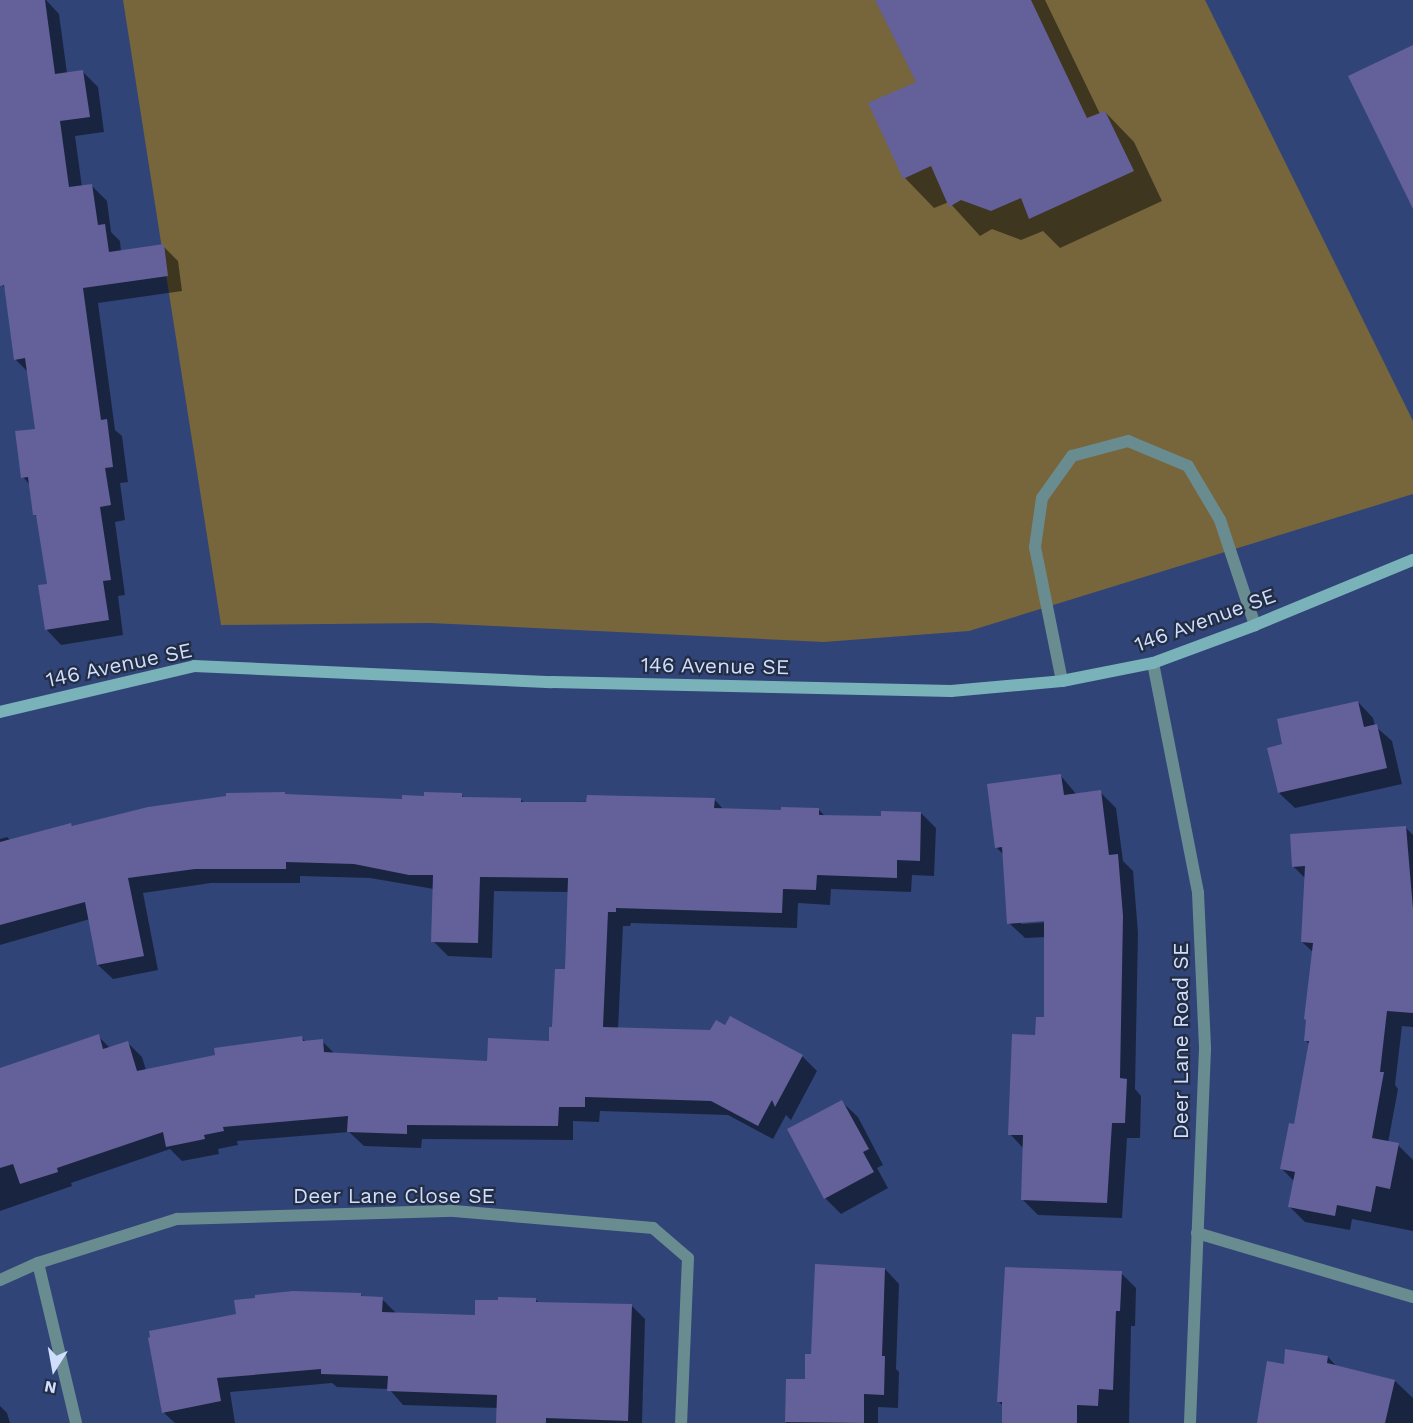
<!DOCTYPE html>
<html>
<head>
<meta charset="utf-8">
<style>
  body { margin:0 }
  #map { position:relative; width:1413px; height:1423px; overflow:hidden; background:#304478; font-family:"Work Sans",sans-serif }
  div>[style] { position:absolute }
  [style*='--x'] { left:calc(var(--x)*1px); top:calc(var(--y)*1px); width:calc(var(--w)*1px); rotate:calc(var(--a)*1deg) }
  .green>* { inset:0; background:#77653c }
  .shadow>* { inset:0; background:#0007 }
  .building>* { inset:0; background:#64609a }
  .lane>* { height:12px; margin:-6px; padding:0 6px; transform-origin:6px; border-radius:6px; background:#698c91 }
  .street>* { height:12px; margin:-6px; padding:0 6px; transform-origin:6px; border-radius:6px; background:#698c91 }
  .secondary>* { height:12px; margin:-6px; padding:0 6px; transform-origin:6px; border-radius:6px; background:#79b2b9 }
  span { translate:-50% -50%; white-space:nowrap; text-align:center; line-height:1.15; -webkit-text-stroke:4.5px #232d44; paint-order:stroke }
  .street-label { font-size:21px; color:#d0defd }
  .north { position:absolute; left:24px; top:1339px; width:60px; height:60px; -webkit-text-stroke:4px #232d44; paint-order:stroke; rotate:191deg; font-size:16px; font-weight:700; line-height:24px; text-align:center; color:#d0defd }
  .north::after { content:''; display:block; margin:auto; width:21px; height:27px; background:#d0defd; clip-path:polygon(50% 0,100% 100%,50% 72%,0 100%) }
</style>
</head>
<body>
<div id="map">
  <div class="green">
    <div style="clip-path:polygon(123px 0,1205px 0,1413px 421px,1413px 494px,969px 631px,824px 642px,430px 623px,221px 625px)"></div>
  </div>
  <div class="shadow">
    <div style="clip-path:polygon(0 0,46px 0,59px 14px,67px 73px,82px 71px,98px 87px,104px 132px,75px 136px,82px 187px,91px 185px,107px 201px,111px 232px,120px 241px,121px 251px,163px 246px,178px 261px,182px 291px,98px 303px,115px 430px,122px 436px,128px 482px,120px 483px,125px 520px,115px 522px,125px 595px,118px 596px,123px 635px,61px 645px,46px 629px,48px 585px,38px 518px,35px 515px,30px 485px,23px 477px,37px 430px,29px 373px,16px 360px,6px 291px,0 280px)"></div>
    <div style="clip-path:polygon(876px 0,1045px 0,1100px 114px,1105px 112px,1134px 142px,1162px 201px,1060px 248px,1043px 231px,1021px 240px,992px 229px,980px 236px,949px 202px,934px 208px,905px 178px,918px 83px)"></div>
    <div style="clip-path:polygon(1358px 702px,1373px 718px,1375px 726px,1392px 741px,1402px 784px,1295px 808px,1279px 793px,1284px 746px)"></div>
    <div style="clip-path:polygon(evenodd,1061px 776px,1077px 795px,1100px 792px,1116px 808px,1123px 861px,1133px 871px,1138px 933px,1135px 1089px,1141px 1096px,1140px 1138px,1127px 1138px,1122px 1218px,1038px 1215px,1022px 1199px,1024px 1149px,1010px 1134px,1045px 1019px,1046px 937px,1025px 938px,1009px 923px,1004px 855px,997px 848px,1061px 776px,1051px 919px,1052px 922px,1021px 924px,1021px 921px,1051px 919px)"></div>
    <div style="clip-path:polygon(461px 795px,465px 798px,520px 799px,525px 803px,714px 799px,724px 810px,782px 812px,818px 809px,825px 816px,882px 817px,921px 813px,936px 828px,934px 876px,912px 875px,911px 892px,831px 889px,830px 905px,798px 903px,797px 928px,631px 923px,630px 926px,623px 926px,618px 1029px,802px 1056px,817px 1071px,791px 1120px,786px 1115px,773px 1139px,728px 1115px,600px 1111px,599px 1122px,573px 1121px,573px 1140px,422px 1139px,421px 1148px,364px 1146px,349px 1132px,237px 1141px,238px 1145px,218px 1149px,219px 1154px,182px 1161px,170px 1149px,71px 1183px,72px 1186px,0 1211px,0 1069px,98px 1036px,110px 1048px,127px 1042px,142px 1057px,146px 1070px,302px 1038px,306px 1042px,322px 1041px,335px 1054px,489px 1062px,550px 1042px,567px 971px,569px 892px,494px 891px,492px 958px,448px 956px,433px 941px,434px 889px,370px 878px,300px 876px,300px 883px,211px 883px,143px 893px,158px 970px,113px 979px,98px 965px,90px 919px,0 945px,0 839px,7px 837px,11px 841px,71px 824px,74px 828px,287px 796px,404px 801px)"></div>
    <div style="clip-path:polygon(1405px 827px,1413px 835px,1413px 1027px,1402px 1026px,1395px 1085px,1398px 1089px,1388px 1143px,1398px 1145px,1413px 1160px,1413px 1231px,1352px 1219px,1350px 1230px,1305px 1222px,1290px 1207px,1295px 1182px,1281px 1168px,1295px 1126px,1310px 1045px,1305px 1040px,1313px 952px,1302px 942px,1306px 879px,1293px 866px)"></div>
    <div style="clip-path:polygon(842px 1102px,858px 1117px,883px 1165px,877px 1168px,888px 1188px,841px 1214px,825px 1198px)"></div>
    <div style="clip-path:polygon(885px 1269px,899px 1284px,896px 1369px,899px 1372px,898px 1408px,878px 1407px,878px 1423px,786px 1423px,787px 1380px,806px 1381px,812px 1355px)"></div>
    <div style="clip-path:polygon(1121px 1273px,1136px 1288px,1135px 1326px,1131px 1326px,1129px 1423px,1003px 1423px,1004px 1407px,998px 1401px)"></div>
    <div style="clip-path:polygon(360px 1294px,364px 1298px,382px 1299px,396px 1313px,476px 1317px,535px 1299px,539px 1303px,631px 1305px,645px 1319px,642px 1423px,498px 1423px,498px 1408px,403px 1405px,389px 1389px,337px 1387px,332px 1383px,230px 1392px,235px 1423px,175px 1423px,163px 1412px,149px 1339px)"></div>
    <div style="clip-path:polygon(1328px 1357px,1338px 1368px,1395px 1381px,1413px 1398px,1413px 1423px,1259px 1423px,1285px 1366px)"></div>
    <div style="clip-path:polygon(0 1406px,7px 1413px,10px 1423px,0 1423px)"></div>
  </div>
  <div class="building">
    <div style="clip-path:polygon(0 0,45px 0,55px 74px,83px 70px,90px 117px,60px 121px,69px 187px,92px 184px,98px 225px,105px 224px,109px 252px,164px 244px,168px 276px,83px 288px,101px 420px,107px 419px,113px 467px,105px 468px,111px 505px,100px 507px,111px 580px,103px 581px,109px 620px,45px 630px,38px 585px,47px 584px,36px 515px,33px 515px,28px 477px,21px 478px,15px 431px,35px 429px,25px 358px,14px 360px,4px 285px,0 286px)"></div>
    <div style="clip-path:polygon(875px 0,1031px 0,1087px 118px,1105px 111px,1134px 171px,1029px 219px,1021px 198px,991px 211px,961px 200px,949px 207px,931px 166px,903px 179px,868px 103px,916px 82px)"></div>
    <div style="clip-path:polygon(1413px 45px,1413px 209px,1348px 76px)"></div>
    <div style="clip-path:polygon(1358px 701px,1364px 727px,1377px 724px,1387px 768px,1278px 793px,1267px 748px,1282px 744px,1277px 719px)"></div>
    <div style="clip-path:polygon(1061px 774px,1064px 795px,1101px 790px,1109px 855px,1118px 854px,1123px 916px,1120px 1078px,1127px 1079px,1125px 1123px,1112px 1123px,1107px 1203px,1021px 1200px,1023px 1135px,1008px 1135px,1012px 1034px,1035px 1035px,1036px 1017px,1044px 1017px,1044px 921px,1007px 924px,1002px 847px,995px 848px,987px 784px)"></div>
    <div style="clip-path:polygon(285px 792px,285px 794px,402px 799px,402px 795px,424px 796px,424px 792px,462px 793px,462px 797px,521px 798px,521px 802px,586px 802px,587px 795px,715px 798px,714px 808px,781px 810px,781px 807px,819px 808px,819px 815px,881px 816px,881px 811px,921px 812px,920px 861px,897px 860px,897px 878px,817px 875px,816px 890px,783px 889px,782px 913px,616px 908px,616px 912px,608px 912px,603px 1027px,710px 1030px,716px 1020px,725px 1025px,730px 1016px,803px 1055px,775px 1107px,772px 1100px,758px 1126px,711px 1101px,585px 1097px,585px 1107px,559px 1107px,558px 1126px,407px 1125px,407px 1134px,347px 1132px,348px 1116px,223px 1127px,224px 1131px,204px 1135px,205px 1139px,166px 1147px,163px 1132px,57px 1168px,58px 1172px,20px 1184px,13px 1164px,0 1168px,0 1068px,99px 1034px,103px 1049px,128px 1041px,137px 1071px,215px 1055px,214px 1048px,302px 1036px,303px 1041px,323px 1039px,324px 1052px,487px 1061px,488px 1038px,549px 1041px,549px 1027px,552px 1027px,555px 969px,565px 969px,568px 878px,480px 877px,478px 943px,431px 942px,433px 875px,409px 875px,354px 864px,286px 862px,286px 869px,195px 869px,128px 878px,144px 956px,97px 965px,85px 902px,0 925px,0 842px,71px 823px,72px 826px,148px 807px,226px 796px,226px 793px)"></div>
    <div style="clip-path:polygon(1406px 826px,1413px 909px,1413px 1013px,1387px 1011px,1380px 1072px,1384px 1072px,1372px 1138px,1399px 1143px,1390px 1189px,1376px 1186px,1371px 1212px,1337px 1205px,1335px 1216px,1288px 1207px,1295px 1172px,1280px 1169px,1289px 1123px,1294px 1124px,1309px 1041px,1304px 1041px,1306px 1020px,1304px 1019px,1313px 943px,1301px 942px,1305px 866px,1292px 867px,1290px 834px)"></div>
    <div style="clip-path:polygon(842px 1100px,869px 1149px,863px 1152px,874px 1172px,824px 1199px,787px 1129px)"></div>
    <div style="clip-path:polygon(815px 1264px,885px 1268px,882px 1356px,885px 1356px,884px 1395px,864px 1394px,864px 1423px,785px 1422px,786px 1379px,805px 1379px,805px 1354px,811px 1354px)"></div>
    <div style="clip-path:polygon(1005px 1267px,1122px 1271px,1120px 1311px,1116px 1311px,1113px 1390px,1099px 1389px,1098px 1406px,1077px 1405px,1077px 1423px,1002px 1423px,1002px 1402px,997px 1402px)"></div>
    <div style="clip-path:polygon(293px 1291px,361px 1293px,361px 1296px,383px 1297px,382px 1312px,475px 1315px,475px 1300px,498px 1300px,498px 1297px,536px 1298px,536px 1302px,632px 1304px,628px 1421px,546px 1418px,546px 1423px,496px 1423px,497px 1395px,387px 1391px,388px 1376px,321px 1374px,321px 1369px,217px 1378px,221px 1401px,162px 1413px,148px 1338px,150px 1337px,149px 1331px,236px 1314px,234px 1300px,255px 1298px,255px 1295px)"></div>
    <div style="clip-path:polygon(1285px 1349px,1328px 1356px,1327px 1363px,1395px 1380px,1385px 1423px,1257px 1423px,1267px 1361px,1284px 1364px)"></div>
  </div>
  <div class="lane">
    <div style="--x:1062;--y:681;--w:137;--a:-101.4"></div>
    <div style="--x:1035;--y:547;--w:49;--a:-81.9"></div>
    <div style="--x:1042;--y:498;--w:52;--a:-54.5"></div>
    <div style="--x:1072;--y:456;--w:58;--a:-15"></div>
    <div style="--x:1128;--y:441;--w:65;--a:22.6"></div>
    <div style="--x:1188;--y:466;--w:63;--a:59.3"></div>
    <div style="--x:1220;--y:520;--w:111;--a:71.6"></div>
  </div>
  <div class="street">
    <div style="--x:1153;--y:663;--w:234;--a:78.9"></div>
    <div style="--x:1198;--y:893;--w:156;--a:87.4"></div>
    <div style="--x:1205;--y:1049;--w:374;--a:92.3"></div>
    <div style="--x:1197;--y:1233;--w:225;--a:16.5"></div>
    <div style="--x:38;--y:1263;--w:164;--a:76.6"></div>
    <div style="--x:0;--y:1280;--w:42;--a:-24.1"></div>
    <div style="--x:38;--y:1263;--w:146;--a:-17.6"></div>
    <div style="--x:177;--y:1219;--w:277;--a:-1.7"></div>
    <div style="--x:454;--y:1211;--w:200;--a:4.9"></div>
    <div style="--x:653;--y:1228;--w:46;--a:40.6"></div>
    <div style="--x:688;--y:1258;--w:165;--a:92.4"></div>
  </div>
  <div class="secondary">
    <div style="--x:0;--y:712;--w:199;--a:-13.3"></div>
    <div style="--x:194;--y:666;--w:358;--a:2.6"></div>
    <div style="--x:552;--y:682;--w:399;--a:1.3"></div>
    <div style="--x:951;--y:691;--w:111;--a:-5.1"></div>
    <div style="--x:1062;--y:681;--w:93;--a:-11.2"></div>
    <div style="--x:1153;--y:663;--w:109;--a:-20.4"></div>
    <div style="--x:1255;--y:625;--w:171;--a:-22.4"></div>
  </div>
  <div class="street-label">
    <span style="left:1205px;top:620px;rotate:-20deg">146 Avenue SE</span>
    <span style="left:119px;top:665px;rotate:-12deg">146 Avenue SE</span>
    <span style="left:715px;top:666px;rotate:1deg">146 Avenue SE</span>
    <span style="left:1181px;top:1041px;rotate:-90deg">Deer Lane Road SE</span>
    <span style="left:394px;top:1196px">Deer Lane Close SE</span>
  </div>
  <div class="north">N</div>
</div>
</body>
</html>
